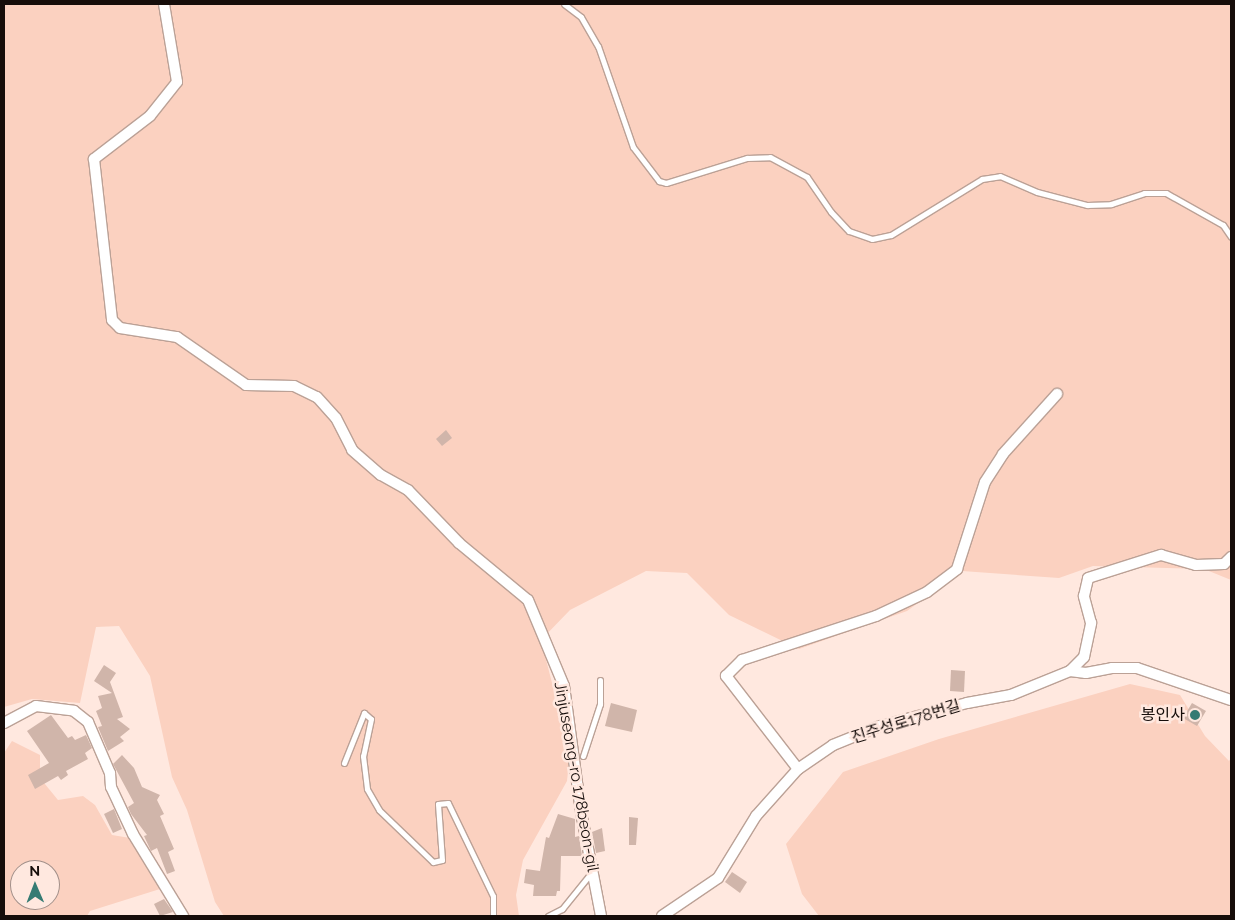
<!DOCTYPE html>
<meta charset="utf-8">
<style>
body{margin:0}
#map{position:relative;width:1235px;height:920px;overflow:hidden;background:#ffe8df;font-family:Raleway,"Noto Sans KR",sans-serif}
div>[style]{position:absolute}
.green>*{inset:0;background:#fbd1c0}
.building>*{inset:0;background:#d0b5aa}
.roads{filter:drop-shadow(1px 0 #bba196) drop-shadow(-1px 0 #bba196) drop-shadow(0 1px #bba196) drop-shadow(0 -1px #bba196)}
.lane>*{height:5px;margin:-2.5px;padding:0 2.5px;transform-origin:2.5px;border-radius:2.5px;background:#fff}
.street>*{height:10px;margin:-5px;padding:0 5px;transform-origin:5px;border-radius:5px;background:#fff}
.dots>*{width:14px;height:14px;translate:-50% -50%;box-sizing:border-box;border:2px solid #ffe8df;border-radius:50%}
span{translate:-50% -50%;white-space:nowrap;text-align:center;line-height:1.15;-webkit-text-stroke:5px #ffe8df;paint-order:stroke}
.poi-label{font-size:16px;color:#160d0a}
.right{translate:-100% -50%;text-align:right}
.street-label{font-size:16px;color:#160d0a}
.frame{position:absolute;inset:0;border:5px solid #160d0a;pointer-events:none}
.north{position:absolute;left:10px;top:860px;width:50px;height:50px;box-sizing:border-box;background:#ffe8df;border:1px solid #a2908a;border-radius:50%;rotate:359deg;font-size:14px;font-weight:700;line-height:20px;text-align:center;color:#160d0a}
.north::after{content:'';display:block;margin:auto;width:18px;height:22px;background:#357b73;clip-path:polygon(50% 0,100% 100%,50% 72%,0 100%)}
</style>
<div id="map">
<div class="green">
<i style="clip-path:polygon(4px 4px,1231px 4px,1231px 580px,1204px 569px,1093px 566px,1059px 578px,962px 571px,907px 611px,799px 649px,729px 615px,687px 573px,646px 571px,570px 610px,541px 640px,570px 753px,567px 781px,523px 860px,516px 895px,519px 916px,224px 916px,215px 902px,187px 810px,172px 777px,150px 676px,119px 626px,96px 627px,80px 703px,32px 699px,4px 707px)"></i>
<i style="clip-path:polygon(1130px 684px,1180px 695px,1205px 736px,1229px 761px,1231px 758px,1231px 916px,819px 916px,802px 894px,786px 844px,843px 772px,939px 739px)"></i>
<i style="clip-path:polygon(evenodd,12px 741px,40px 755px,40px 778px,58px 800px,83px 796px,95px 805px,112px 835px,130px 838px,160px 889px,90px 911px,87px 916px,4px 916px,4px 753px,12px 741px,20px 870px,50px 870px,50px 900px,20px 900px,20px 870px)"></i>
</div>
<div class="building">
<i style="clip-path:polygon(446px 430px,452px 438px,442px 446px,436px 439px)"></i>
<i style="clip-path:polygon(104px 665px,116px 673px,110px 682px,123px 717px,117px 719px,130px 729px,120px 737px,124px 741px,108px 751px,98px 727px,102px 726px,96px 711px,102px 708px,98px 696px,112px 693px,94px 681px)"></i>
<i style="clip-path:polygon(951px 670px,965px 671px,964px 692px,950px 691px)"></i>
<i style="clip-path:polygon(611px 703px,637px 710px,632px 732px,605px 726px)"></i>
<i style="clip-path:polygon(1192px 703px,1206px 711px,1197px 726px,1183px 718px)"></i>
<i style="clip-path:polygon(51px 715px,68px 738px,72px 736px,75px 740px,86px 735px,92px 748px,85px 753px,88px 759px,66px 771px,68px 775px,61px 780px,58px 776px,35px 789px,28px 775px,49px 763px,27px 731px)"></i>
<i style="clip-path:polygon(122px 755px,134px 768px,142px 787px,160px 795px,157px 800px,164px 814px,160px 816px,174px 849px,168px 852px,175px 871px,167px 874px,157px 848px,151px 851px,144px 836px,147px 835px,131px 814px,128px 807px,134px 803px,113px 764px)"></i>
<i style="clip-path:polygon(114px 809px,122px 829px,113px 833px,104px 814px)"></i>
<i style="clip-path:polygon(558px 814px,575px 819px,575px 837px,579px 836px,582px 856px,561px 856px,560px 891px,557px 891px,556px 896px,533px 896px,534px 885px,524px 883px,526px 869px,540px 871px,546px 837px,549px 838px)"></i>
<i style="clip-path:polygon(629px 817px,638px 818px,636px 845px,629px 845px)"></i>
<i style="clip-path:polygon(602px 828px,605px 851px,596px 853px,592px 832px)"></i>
<i style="clip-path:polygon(732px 872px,747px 882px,740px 893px,725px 882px)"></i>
<i style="clip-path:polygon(164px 899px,173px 912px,160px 916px,154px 904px)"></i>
</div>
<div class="roads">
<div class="lane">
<i style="left:564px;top:4px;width:21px;rotate:37deg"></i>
<i style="left:581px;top:17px;width:34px;rotate:60deg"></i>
<i style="left:598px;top:46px;width:107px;rotate:70.9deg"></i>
<i style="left:633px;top:147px;width:43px;rotate:52.6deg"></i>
<i style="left:659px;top:181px;width:7px;rotate:16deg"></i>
<i style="left:666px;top:183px;width:85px;rotate:-17.2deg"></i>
<i style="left:747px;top:158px;width:23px;rotate:-2deg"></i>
<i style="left:770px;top:157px;width:42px;rotate:28.4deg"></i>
<i style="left:807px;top:177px;width:42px;rotate:55.6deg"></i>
<i style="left:831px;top:212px;width:26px;rotate:47deg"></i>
<i style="left:849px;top:231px;width:24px;rotate:19deg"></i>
<i style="left:872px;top:239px;width:19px;rotate:-12deg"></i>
<i style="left:891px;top:235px;width:107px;rotate:-31.6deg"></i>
<i style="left:982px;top:179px;width:18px;rotate:-9deg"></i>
<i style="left:1000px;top:176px;width:40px;rotate:23.4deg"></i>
<i style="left:1037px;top:192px;width:52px;rotate:14.6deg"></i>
<i style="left:1087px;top:205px;width:24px;rotate:-2deg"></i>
<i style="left:1111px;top:204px;width:35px;rotate:-18deg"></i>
<i style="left:1144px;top:193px;width:22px"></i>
<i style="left:1166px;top:193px;width:65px;rotate:29.3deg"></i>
<i style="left:1223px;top:225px;width:14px;rotate:56deg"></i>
<i style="left:583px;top:756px;width:55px;rotate:-71.9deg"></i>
<i style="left:600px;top:704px;width:24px;rotate:-90deg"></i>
<i style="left:344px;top:763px;width:54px;rotate:-68.2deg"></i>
<i style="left:364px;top:713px;width:9px;rotate:41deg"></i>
<i style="left:371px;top:719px;width:38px;rotate:102deg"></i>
<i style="left:363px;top:756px;width:33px;rotate:83deg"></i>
<i style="left:367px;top:789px;width:24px;rotate:60deg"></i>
<i style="left:379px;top:810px;width:75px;rotate:43.9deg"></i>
<i style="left:433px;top:862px;width:9px;rotate:-13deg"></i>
<i style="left:442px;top:860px;width:56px;rotate:-94.1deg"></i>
<i style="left:438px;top:804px;width:10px;rotate:-6deg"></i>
<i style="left:448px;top:803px;width:103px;rotate:64.2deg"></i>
<i style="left:493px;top:896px;width:20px;rotate:90deg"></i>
<i style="left:548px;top:916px;width:16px;rotate:-27deg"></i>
<i style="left:562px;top:909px;width:46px;rotate:-51.1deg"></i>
</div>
<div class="street">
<i style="left:164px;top:4px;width:79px;rotate:80.5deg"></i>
<i style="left:177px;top:82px;width:43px;rotate:128.5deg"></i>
<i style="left:150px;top:116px;width:71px;rotate:142.5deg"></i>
<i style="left:94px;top:159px;width:162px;rotate:83.6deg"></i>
<i style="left:112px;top:320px;width:11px;rotate:45deg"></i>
<i style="left:120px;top:328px;width:58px;rotate:9deg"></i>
<i style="left:177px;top:337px;width:84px;rotate:34.8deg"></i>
<i style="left:246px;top:385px;width:48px;rotate:1.2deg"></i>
<i style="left:294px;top:386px;width:25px;rotate:26deg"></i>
<i style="left:317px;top:397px;width:28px;rotate:48deg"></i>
<i style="left:336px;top:418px;width:36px;rotate:63deg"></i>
<i style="left:352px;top:450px;width:38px;rotate:41deg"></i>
<i style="left:381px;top:475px;width:31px;rotate:29deg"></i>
<i style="left:408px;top:490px;width:74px;rotate:46.1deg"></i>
<i style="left:459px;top:543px;width:89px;rotate:39.6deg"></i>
<i style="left:528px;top:600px;width:93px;rotate:67.3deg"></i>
<i style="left:564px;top:686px;width:127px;rotate:82.3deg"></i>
<i style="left:581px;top:812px;width:106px;rotate:79.1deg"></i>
<i style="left:1070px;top:671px;width:16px;rotate:7deg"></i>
<i style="left:1086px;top:673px;width:26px;rotate:-11deg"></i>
<i style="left:1112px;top:668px;width:25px"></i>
<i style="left:1137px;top:668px;width:99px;rotate:18.8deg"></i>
<i style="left:4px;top:723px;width:36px;rotate:-28deg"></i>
<i style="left:36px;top:706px;width:38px;rotate:7deg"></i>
<i style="left:74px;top:711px;width:18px;rotate:38deg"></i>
<i style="left:88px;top:722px;width:56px;rotate:66.7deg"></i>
<i style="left:110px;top:773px;width:14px;rotate:86deg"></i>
<i style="left:111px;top:787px;width:52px;rotate:64.9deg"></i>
<i style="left:133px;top:834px;width:96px;rotate:58.6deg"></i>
<i style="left:798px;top:769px;width:118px;rotate:-127.7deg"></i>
<i style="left:726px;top:676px;width:23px;rotate:-45deg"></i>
<i style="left:742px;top:660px;width:141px;rotate:-18.2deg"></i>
<i style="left:876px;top:616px;width:56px;rotate:-25.2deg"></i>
<i style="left:927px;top:592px;width:38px;rotate:-37deg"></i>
<i style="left:957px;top:569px;width:91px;rotate:-72.2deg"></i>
<i style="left:985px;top:482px;width:33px;rotate:-57deg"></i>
<i style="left:1003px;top:454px;width:81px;rotate:-48deg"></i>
<i style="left:662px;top:916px;width:68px;rotate:-34.2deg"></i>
<i style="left:718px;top:878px;width:73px;rotate:-58.5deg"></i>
<i style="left:756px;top:816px;width:63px;rotate:-48.2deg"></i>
<i style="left:798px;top:769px;width:42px;rotate:-34.4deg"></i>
<i style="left:833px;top:745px;width:51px;rotate:-22deg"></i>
<i style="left:880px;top:726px;width:90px;rotate:-14.8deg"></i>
<i style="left:967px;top:703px;width:45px;rotate:-10.3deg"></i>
<i style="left:1011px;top:695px;width:64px;rotate:-22.1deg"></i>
<i style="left:1070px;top:671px;width:20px;rotate:-45deg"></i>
<i style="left:1084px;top:657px;width:35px;rotate:-78deg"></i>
<i style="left:1091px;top:623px;width:28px;rotate:-105deg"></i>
<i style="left:1084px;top:596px;width:18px;rotate:-77deg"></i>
<i style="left:1088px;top:578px;width:77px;rotate:-17.5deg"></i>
<i style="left:1161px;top:555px;width:36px;rotate:16deg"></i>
<i style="left:1196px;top:565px;width:28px;rotate:-2deg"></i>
<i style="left:1224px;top:564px;width:10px;rotate:-45deg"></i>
</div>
</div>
<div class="dots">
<i style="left:1195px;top:715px;background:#357b73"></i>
</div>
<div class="poi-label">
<span class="right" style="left:1185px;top:715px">봉인사</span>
</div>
<div class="street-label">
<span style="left:906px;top:722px;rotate:-17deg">진주성로178번길</span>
<span style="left:576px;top:777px;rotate:80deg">Jinjuseong-ro 178beon-gil</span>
</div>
<div class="frame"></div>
<div class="north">N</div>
</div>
